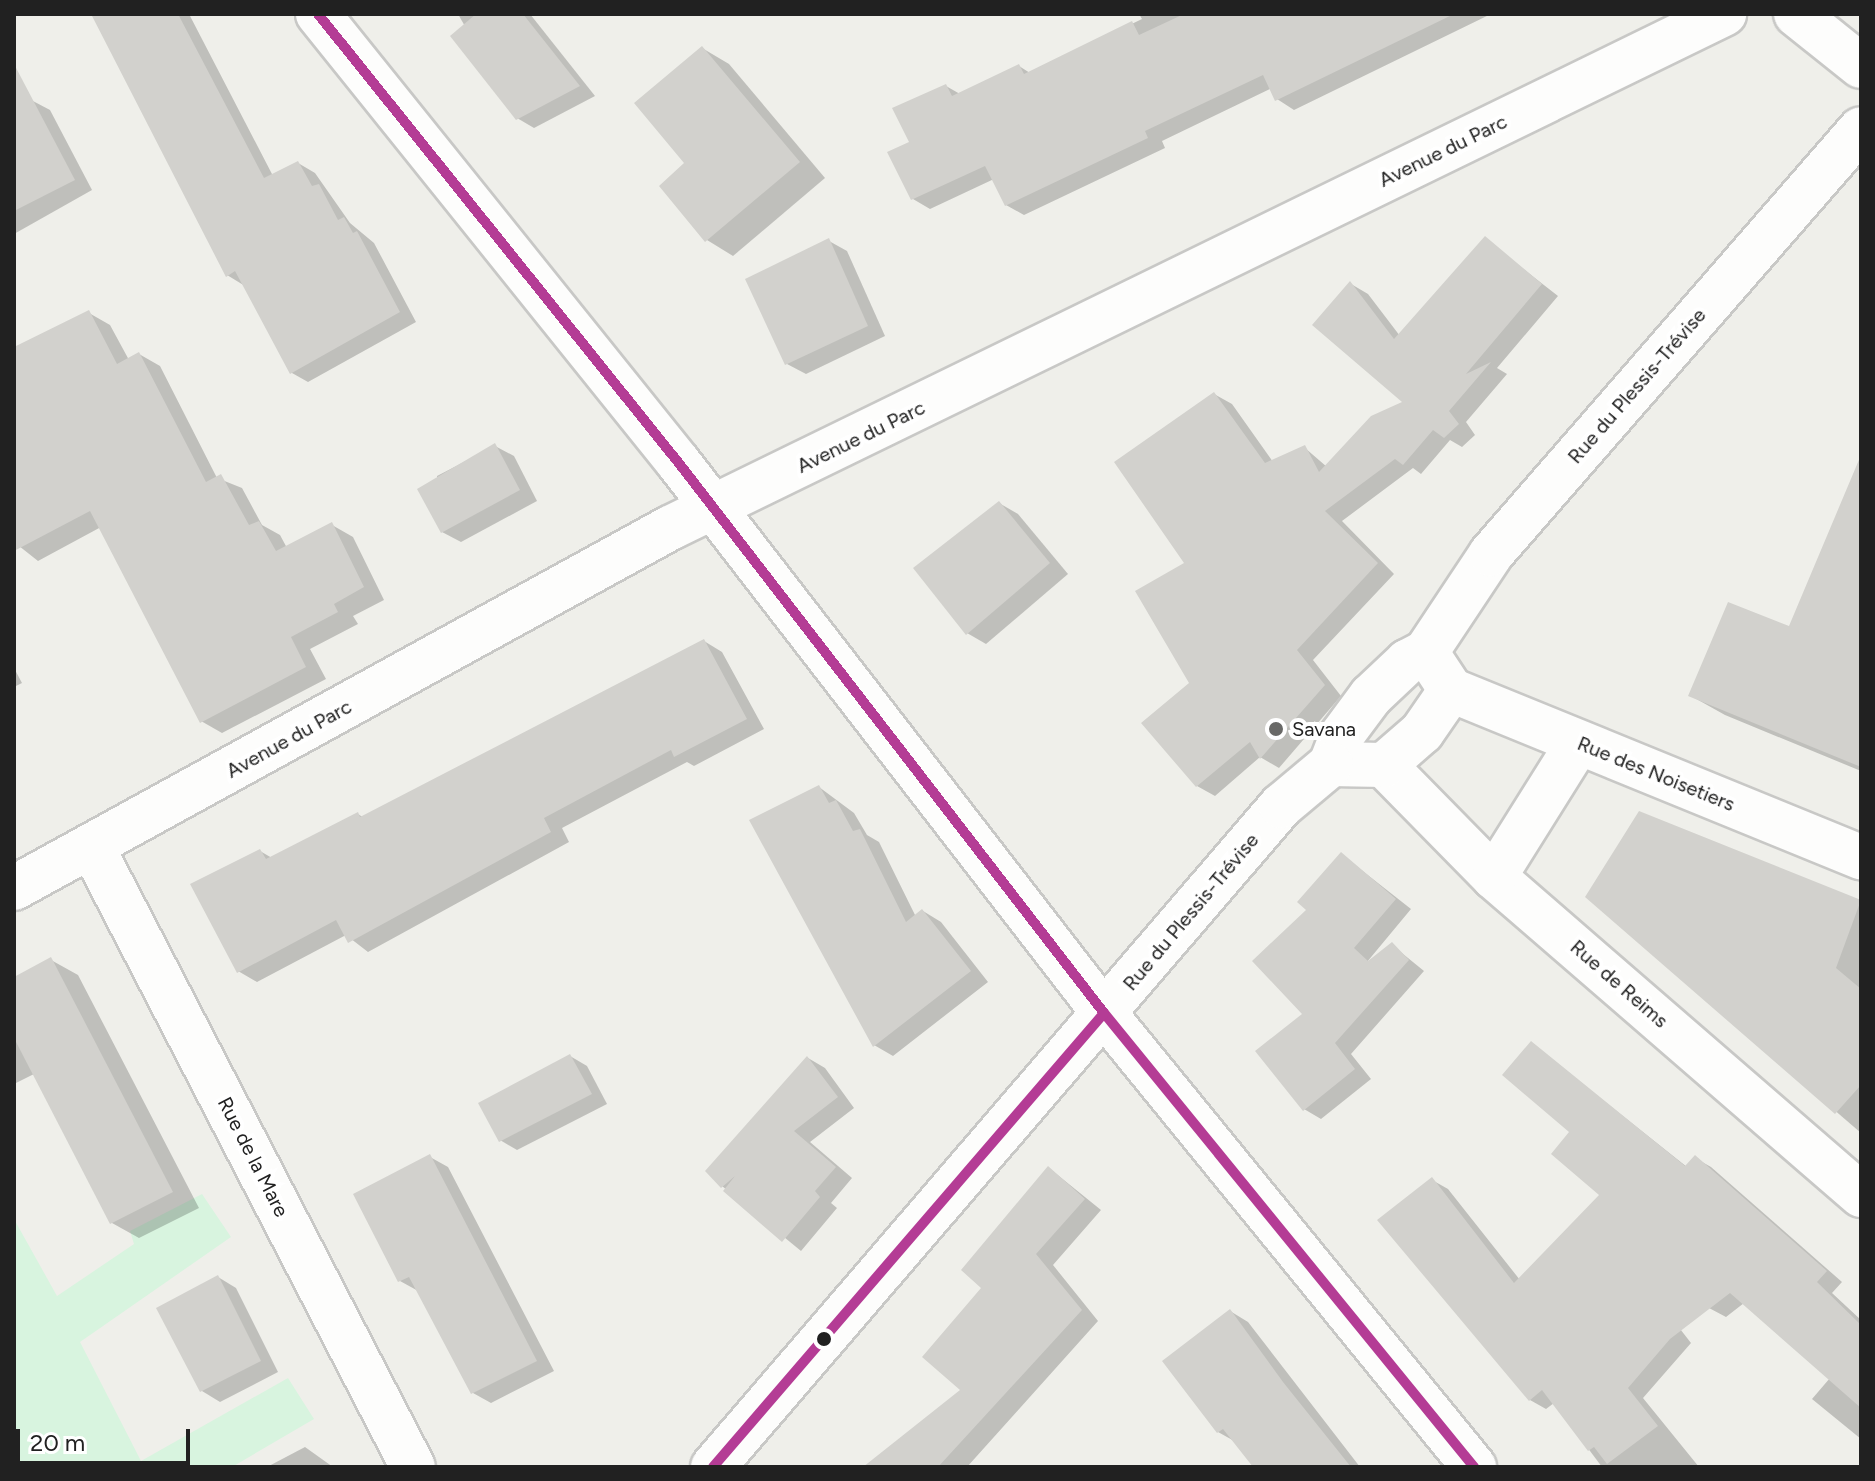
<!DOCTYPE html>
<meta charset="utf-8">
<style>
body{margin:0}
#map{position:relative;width:1875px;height:1481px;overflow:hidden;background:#efefea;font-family:Figtree,sans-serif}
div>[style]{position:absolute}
.park>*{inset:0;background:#d8f4df}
.shadow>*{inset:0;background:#0003}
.building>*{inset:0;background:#d2d1cd}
.roads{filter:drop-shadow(2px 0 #c8c8c6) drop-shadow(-2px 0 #c8c8c6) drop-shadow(0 2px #c8c8c6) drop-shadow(0 -2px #c8c8c6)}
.minor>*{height:44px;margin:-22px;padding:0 22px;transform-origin:22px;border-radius:22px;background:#fdfdfc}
.tertiary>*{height:44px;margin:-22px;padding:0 22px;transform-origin:22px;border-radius:22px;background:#fdfdfc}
.bus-1>*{height:10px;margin:-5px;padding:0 5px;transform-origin:5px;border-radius:5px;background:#b43c95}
.dots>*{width:22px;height:22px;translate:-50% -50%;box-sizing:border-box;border:4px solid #fff;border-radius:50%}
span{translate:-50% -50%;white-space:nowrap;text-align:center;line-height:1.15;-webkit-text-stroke:8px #fff;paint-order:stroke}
.street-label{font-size:20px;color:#212121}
.poi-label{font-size:20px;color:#212121}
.left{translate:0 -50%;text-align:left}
.frame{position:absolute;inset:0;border:16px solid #212121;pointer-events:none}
.scale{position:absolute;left:16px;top:1429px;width:174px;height:36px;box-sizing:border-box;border:4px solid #212121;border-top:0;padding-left:10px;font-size:24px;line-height:28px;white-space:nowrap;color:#212121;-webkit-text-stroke:6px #fff;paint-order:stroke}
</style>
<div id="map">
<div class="park">
<i style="clip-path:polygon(202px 1194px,231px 1237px,80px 1342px,141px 1461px,288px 1378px,314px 1419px,232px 1467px,14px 1467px,14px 1219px,57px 1296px,134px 1244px,130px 1231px)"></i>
</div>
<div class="shadow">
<i style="clip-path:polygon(93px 14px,189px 14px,273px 176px,298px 163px,315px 173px,350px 223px,374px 243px,416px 322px,308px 382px,292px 373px,245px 286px,227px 275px)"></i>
<i style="clip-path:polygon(458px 14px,530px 14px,595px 96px,534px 128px,517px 118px)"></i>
<i style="clip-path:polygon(1139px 14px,1491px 14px,1294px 110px,1277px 99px,1272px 88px,1162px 141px,1165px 148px,1024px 215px,1006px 205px,994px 179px,930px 209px,913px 199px,912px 143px,946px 86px,960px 94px,1019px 66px,1030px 73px,1142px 19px)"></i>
<i style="clip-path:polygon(702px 48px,729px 64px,825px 178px,733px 256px,707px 240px,687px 164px)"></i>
<i style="clip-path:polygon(31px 100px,50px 110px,92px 190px,14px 234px,14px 108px)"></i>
<i style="clip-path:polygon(1485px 239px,1558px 296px,1497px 368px,1507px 374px,1466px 422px,1475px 435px,1462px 447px,1450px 440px,1421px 474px,1413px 468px,1342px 521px,1394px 574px,1313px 660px,1341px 696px,1279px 768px,1260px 757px,1215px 796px,1197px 786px,1187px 563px,1214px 394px,1232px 404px,1273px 462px,1305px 448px,1327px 467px,1405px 403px,1351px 284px,1368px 294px,1400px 336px)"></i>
<i style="clip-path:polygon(829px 241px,847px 251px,885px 336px,806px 374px,787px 364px)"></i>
<i style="clip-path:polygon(89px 313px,110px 325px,129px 360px,139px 354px,160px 366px,217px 478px,242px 488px,262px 525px,280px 535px,287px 548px,332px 525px,353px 537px,384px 600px,353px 616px,358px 624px,310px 649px,326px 679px,222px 733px,201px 721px,101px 527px,38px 561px,14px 542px,14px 349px)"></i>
<i style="clip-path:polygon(495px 446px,514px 456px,537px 501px,461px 542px,442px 532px,437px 476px)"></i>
<i style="clip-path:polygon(1861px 457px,1861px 771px,1725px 715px,1691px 696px,1790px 629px)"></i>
<i style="clip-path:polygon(999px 503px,1018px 514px,1068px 574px,986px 644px,967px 633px)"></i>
<i style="clip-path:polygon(704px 641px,722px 652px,764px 729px,694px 766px,687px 762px,562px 828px,569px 842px,368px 952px,346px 935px,257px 982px,238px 971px,260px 851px,272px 858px,358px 814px,364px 818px)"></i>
<i style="clip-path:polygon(14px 668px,22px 683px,14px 687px)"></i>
<i style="clip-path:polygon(819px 787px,854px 813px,867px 835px,879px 842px,916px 917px,923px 911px,941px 922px,988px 982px,893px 1056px,874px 1045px)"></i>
<i style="clip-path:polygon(1640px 814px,1861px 903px,1861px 1133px,1587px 897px)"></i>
<i style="clip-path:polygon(1341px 854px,1411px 909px,1367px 962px,1392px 945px,1424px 971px,1351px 1054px,1371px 1079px,1321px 1119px,1304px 1109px,1309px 910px)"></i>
<i style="clip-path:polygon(51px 960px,78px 975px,199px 1208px,139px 1238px,112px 1223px,34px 1074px,14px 1084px,14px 979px)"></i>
<i style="clip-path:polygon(1531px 1043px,1687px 1167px,1695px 1158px,1711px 1167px,1842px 1282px,1832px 1293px,1861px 1320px,1861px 1439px,1812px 1399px,1830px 1378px,1744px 1303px,1726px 1317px,1709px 1308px,1663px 1307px,1691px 1343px,1643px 1398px,1699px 1467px,1602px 1467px,1554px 1403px,1546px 1409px,1530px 1400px,1432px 1180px,1448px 1189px,1520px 1280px,1602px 1195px)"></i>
<i style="clip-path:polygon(570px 1056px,587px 1066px,607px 1104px,517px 1150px,500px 1140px)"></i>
<i style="clip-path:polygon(808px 1058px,825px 1068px,854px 1108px,810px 1142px,852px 1178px,831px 1203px,837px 1208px,801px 1251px,722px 1186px)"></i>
<i style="clip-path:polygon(430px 1157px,448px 1167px,554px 1371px,491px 1403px,473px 1393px,420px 1292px,400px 1281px)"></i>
<i style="clip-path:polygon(1049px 1168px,1101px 1210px,1053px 1265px,1098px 1321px,967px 1467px,867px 1467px,963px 1390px,984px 1288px)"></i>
<i style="clip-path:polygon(218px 1277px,236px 1288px,278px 1372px,220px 1402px,202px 1391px)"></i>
<i style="clip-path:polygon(1230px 1311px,1248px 1322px,1360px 1467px,1256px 1467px,1236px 1442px,1218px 1432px)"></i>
<i style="clip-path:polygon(305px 1447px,333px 1467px,267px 1467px)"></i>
</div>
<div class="building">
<i style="clip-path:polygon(91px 14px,178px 14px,264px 178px,298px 161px,312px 186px,319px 184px,338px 220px,344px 217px,353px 233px,357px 231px,400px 312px,290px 374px,235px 271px,226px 277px)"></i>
<i style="clip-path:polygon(476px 14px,523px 14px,580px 86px,516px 120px,450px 36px)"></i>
<i style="clip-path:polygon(1184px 14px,1454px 14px,1275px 101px,1263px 75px,1145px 131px,1148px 138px,1005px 206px,985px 166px,911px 200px,887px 152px,909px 142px,892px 108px,946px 84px,952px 96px,1019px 64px,1024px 74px,1132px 21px,1139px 35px)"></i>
<i style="clip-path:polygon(702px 46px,800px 162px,705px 242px,659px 186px,684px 163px,634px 103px)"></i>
<i style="clip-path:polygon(14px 64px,75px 180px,14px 211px)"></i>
<i style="clip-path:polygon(1485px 236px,1542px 284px,1466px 374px,1491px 362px,1449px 411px,1459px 424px,1444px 438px,1433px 430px,1403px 465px,1395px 459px,1325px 511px,1378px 563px,1297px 650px,1325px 685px,1260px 759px,1250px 742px,1196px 787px,1141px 723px,1189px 683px,1135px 591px,1184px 563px,1114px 462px,1214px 392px,1265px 463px,1305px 445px,1319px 472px,1371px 416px,1402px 402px,1312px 325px,1350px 281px,1394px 339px)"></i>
<i style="clip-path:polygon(829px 238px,868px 326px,785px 365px,745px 279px)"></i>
<i style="clip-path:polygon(89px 310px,117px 364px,139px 352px,206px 482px,221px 474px,249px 525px,259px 521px,276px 551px,332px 522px,364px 587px,334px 604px,338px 612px,291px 637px,306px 667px,200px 723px,90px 511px,14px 551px,14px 347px)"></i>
<i style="clip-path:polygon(495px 443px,520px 490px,441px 533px,417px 489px)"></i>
<i style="clip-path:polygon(1861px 455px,1861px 767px,1688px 696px,1728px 602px,1789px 626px)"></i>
<i style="clip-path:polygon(999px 501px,1050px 563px,966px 635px,913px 568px)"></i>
<i style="clip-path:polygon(704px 639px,747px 719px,674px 757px,671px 750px,544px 818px,551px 832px,348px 943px,336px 920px,237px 973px,190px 884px,260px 849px,266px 859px,358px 812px,360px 817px)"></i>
<i style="clip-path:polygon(819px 785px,829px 803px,836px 800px,853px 831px,860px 829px,906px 922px,922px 909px,971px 971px,873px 1047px,749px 820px)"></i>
<i style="clip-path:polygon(1639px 811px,1861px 900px,1836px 968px,1861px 989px,1861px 1085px,1835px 1114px,1585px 897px)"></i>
<i style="clip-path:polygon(1341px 852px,1396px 899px,1354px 948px,1368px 961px,1392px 942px,1409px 960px,1335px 1043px,1355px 1069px,1303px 1111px,1255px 1051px,1302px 1014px,1252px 961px,1306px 910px,1297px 902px)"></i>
<i style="clip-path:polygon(51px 957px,173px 1192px,110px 1224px,14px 1038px,14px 977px)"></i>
<i style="clip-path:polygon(1531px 1041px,1685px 1166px,1695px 1155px,1827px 1271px,1817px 1282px,1861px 1325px,1861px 1408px,1730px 1293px,1670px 1339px,1628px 1388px,1658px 1426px,1607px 1464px,1594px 1447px,1588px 1451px,1542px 1390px,1529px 1401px,1377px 1220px,1432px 1177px,1514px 1283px,1599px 1195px,1551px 1154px,1569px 1132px,1502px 1075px)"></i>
<i style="clip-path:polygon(570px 1054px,592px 1094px,499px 1142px,478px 1103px)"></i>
<i style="clip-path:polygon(807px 1056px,838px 1097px,794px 1131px,836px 1167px,815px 1191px,820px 1197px,782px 1242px,723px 1191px,735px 1176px,721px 1188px,705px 1171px)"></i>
<i style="clip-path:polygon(430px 1154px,537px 1361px,471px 1394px,409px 1277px,398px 1282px,353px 1194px)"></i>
<i style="clip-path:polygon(1048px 1166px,1085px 1199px,1036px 1254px,1082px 1310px,938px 1467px,863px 1467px,960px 1390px,922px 1357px,981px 1288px,961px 1270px)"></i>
<i style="clip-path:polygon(218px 1275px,261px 1361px,200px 1392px,156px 1308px)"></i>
<i style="clip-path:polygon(1230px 1309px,1283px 1382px,1351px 1467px,1253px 1467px,1223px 1429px,1217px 1433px,1162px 1361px)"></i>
</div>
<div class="roads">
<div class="minor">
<i style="left:1796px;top:14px;width:83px;rotate:38.7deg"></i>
<i style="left:1451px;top:690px;width:443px;rotate:22.2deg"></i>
<i style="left:1384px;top:765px;width:157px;rotate:45.5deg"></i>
<i style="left:1494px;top:877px;width:486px;rotate:40.9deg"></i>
<i style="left:92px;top:847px;width:698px;rotate:62.63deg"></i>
<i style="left:1494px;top:877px;width:158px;rotate:-57.9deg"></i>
<i style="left:14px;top:888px;width:748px;rotate:-28.76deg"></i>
<i style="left:670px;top:528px;width:1173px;rotate:-26deg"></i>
<i style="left:1104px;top:1013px;width:586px;rotate:50.82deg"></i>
</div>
<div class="tertiary">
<i style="left:318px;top:14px;width:575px;rotate:51.22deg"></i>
<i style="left:678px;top:462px;width:696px;rotate:52.29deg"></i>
<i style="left:1426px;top:652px;width:45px;rotate:56.7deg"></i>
<i style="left:1451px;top:690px;width:51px;rotate:124.6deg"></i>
<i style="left:1422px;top:732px;width:50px;rotate:139deg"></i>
<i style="left:1384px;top:765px;width:53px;rotate:-178.9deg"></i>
<i style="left:1331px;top:764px;width:31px;rotate:-69deg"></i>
<i style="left:1342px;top:735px;width:49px;rotate:-53.4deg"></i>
<i style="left:1371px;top:696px;width:50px;rotate:-43.4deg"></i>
<i style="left:1407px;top:662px;width:21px;rotate:-28deg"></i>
<i style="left:1426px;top:652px;width:118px;rotate:-56.4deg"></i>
<i style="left:1491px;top:554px;width:563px;rotate:-48.96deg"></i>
<i style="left:713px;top:1467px;width:872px;rotate:-49.33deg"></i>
<i style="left:1281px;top:806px;width:65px;rotate:-40deg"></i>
</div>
</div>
<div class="bus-1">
<i style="left:318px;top:14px;width:575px;rotate:51.22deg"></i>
<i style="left:678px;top:462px;width:696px;rotate:52.29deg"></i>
<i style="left:1104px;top:1013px;width:586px;rotate:50.82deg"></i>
<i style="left:713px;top:1467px;width:599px;rotate:-49.26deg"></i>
</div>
<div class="dots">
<i style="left:1276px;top:729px;background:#696967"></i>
<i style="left:824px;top:1339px;background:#212121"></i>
</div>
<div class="street-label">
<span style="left:1443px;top:151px;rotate:-26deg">Avenue du Parc</span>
<span style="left:1637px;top:386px;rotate:-49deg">Rue du Plessis-Trévise</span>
<span style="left:861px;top:437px;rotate:-26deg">Avenue du Parc</span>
<span style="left:289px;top:739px;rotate:-29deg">Avenue du Parc</span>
<span style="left:1656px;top:774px;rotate:22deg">Rue des Noisetiers</span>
<span style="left:1191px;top:912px;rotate:-50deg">Rue du Plessis-Trévise</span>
<span style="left:1619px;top:984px;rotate:41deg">Rue de Reims</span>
<span style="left:253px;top:1157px;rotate:63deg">Rue de la Mare</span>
</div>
<div class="poi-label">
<span class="left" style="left:1292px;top:729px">Savana</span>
</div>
<div class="frame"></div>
<div class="scale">20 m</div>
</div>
